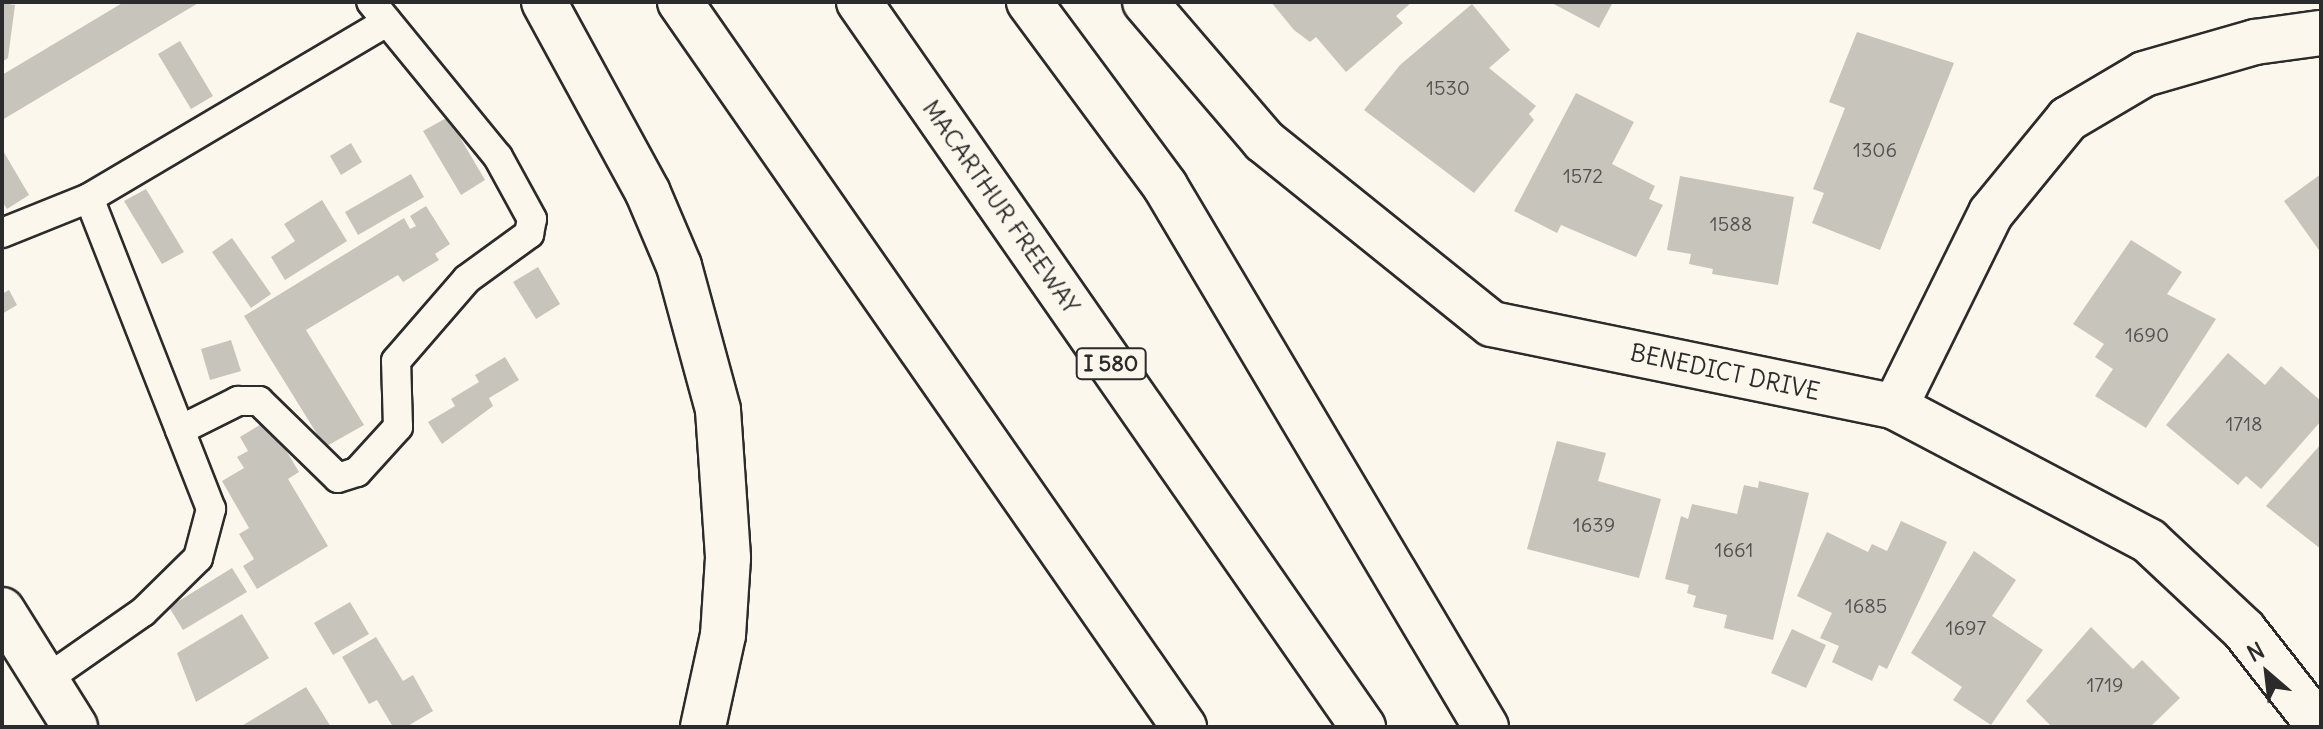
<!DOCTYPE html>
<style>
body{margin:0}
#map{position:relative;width:2323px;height:729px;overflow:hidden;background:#fbf7ec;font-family:Delius,sans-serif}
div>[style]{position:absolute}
.building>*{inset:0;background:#c7c4bc}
.roads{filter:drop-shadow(2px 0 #2b2b2b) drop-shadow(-2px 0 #2b2b2b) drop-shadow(0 2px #2b2b2b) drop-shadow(0 -2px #2b2b2b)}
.service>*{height:28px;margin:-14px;padding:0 14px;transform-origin:14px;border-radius:14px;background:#fbf7ec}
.minor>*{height:44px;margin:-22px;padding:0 22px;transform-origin:22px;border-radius:22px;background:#fbf7ec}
.tertiary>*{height:44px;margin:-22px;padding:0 22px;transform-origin:22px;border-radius:22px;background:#fbf7ec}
.secondary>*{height:44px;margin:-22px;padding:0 22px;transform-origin:22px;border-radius:22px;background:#fbf7ec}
.motorway>*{height:44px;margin:-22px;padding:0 22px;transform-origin:22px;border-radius:22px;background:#fbf7ec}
span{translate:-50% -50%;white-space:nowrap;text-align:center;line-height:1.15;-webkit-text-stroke:6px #fbf7ec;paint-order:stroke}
.number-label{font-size:20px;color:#52514f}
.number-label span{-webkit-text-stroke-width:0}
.shield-label span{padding:2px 6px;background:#fbf7ec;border:2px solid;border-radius:6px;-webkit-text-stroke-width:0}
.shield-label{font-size:22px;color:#2b2b2b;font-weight:700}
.street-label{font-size:24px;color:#2b2b2b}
.frame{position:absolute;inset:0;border:4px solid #2b2b2b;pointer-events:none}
.north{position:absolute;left:2227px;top:633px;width:80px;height:80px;-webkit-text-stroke:6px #fbf7ec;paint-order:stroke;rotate:332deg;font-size:22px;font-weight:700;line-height:32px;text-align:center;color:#2b2b2b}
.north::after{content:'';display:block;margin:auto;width:28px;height:36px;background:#2b2b2b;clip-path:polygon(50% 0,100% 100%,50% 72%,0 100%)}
</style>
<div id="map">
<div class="building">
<i style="clip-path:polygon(124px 2px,200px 2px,2px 120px,2px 75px)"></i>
<i style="clip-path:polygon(1271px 2px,1412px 2px,1396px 16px,1403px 23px,1346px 72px,1316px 37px,1310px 42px,1294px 30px)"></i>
<i style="clip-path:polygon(1550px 2px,1613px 2px,1599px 28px)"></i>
<i style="clip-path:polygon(2px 3px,15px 5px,8px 58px,2px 62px)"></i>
<i style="clip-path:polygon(1472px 4px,1510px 50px,1489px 68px,1536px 106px,1529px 114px,1534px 120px,1474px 193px,1364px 110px,1400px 65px)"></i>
<i style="clip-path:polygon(1857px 32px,1954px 63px,1880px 250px,1812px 223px,1824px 193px,1813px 189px,1845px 108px,1829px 102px)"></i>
<i style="clip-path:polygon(180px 41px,213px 96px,191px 109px,158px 54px)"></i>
<i style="clip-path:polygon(1576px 93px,1634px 122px,1612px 164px,1655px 186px,1649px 199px,1663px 205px,1636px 257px,1561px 225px,1557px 233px,1514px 211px)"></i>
<i style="clip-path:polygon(448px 117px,485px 180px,461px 195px,423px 131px)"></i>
<i style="clip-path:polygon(351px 143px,362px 162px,341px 175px,330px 156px)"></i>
<i style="clip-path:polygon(2px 149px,29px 195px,7px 209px,2px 201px)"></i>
<i style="clip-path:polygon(411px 174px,424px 197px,358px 235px,345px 212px)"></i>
<i style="clip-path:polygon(2321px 174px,2321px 253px,2284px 201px)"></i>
<i style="clip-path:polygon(1680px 176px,1794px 197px,1778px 285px,1712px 274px,1713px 269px,1689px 264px,1691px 254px,1667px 250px)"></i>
<i style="clip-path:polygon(146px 189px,184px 252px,162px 264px,124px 201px)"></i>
<i style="clip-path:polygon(322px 200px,347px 241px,285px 280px,271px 257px,295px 241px,284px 224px)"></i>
<i style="clip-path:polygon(426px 206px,450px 244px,435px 254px,439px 260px,403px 282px,398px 275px,306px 330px,364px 425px,325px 447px,244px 316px,404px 218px,410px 229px,416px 226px,410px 216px)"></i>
<i style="clip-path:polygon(232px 238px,271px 294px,251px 308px,212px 252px)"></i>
<i style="clip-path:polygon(2131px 240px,2182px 272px,2167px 294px,2216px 319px,2146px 428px,2095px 396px,2113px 369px,2095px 357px,2104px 344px,2073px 324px)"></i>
<i style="clip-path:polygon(538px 267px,560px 304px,536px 319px,513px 282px)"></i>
<i style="clip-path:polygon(9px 290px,17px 305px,2px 314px,2px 294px)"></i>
<i style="clip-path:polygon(231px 340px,241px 371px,210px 380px,201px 349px)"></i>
<i style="clip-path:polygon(2228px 353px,2265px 385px,2281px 366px,2321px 401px,2321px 421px,2261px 489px,2246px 476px,2238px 485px,2166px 425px)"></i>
<i style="clip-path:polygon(505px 357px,519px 380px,489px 398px,493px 406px,442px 444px,428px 422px,455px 406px,451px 399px,479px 382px,475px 375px)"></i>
<i style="clip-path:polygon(268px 420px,299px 472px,288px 479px,328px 546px,257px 589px,243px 566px,254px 559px,239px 534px,249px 528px,222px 481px,244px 468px,237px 457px,248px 451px,240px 437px)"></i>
<i style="clip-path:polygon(1557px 441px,1606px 453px,1598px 481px,1661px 499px,1639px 578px,1527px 549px)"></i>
<i style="clip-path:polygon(2321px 444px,2321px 549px,2266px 506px)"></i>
<i style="clip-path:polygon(1759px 481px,1809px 493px,1773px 640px,1724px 628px,1727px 615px,1693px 607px,1696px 596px,1687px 593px,1689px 585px,1665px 579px,1681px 516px,1688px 519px,1692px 504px,1737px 514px,1744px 485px,1758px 488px)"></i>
<i style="clip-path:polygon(1901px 521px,1947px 542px,1887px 669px,1879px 665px,1872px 681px,1832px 662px,1839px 646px,1820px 638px,1832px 613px,1797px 596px,1827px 532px,1868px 552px,1872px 544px,1887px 551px)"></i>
<i style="clip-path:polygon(1974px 551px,2016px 580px,1992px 616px,2043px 650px,1991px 725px,1953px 700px,1962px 687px,1911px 653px)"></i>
<i style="clip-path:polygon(232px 568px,247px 592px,183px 630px,169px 607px)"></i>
<i style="clip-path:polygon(350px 602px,369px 634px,333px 655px,314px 623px)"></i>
<i style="clip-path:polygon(242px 614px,269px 658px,196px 702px,177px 653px)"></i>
<i style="clip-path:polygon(2091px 627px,2133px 669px,2142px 660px,2180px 698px,2150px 727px,2052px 727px,2026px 701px)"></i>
<i style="clip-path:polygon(1792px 629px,1826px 645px,1806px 688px,1771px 673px)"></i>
<i style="clip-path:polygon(376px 637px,403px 681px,413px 675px,433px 711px,406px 727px,393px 727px,377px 700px,369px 704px,342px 657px)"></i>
<i style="clip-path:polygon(306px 687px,331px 727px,240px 727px)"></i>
</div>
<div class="roads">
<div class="service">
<i style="left:2px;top:233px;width:94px;rotate:-21.9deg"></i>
<i style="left:89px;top:198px;width:346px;rotate:-30.6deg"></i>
<i style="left:180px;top:430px;width:65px;rotate:-26.6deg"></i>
<i style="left:238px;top:401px;width:21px"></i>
<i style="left:259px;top:401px;width:110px;rotate:44.3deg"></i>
<i style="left:338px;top:478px;width:20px;rotate:-18deg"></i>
<i style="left:357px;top:472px;width:61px;rotate:-47.7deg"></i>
<i style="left:398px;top:427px;width:66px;rotate:-91.7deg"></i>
<i style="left:396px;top:361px;width:108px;rotate:-49.1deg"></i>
<i style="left:467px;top:279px;width:77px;rotate:-36deg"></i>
<i style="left:529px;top:234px;width:15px;rotate:-79deg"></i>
<i style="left:532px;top:219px;width:71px;rotate:-118.7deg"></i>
<i style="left:498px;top:157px;width:200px;rotate:-129.3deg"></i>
<i style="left:44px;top:681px;width:121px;rotate:-34.9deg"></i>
<i style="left:143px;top:612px;width:77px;rotate:-44.5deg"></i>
<i style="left:198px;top:558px;width:51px;rotate:-75.1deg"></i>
<i style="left:211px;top:509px;width:334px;rotate:-111.4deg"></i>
</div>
<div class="minor">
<i style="left:1895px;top:407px;width:216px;rotate:-63.7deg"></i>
<i style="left:1991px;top:213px;width:122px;rotate:-50.7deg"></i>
<i style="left:2068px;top:119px;width:88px;rotate:-30.6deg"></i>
<i style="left:2144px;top:74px;width:116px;rotate:-16.1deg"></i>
<i style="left:2255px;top:42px;width:67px;rotate:-7.8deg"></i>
</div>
<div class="tertiary">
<i style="left:1145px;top:2px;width:183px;rotate:49.4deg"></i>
<i style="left:1264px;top:141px;width:292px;rotate:38.8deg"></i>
<i style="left:1492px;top:324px;width:411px;rotate:11.6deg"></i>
<i style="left:1895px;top:407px;width:287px;rotate:27.8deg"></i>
<i style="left:2149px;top:541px;width:130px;rotate:43.1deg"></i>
<i style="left:2244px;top:630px;width:123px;rotate:51.9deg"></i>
</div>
<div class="secondary">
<i style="left:2px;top:610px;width:138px;rotate:58deg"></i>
</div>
<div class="motorway">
<i style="left:544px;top:2px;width:217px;rotate:61.4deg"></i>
<i style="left:648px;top:193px;width:79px;rotate:67deg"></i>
<i style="left:679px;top:266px;width:149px;rotate:74.8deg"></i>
<i style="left:718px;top:410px;width:148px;rotate:86.1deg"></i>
<i style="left:728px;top:558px;width:77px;rotate:93.7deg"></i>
<i style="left:723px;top:635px;width:94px;rotate:102.3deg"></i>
<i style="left:680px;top:2px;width:883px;rotate:55.19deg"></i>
<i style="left:859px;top:2px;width:883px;rotate:55.19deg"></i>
<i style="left:1029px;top:2px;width:229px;rotate:53.5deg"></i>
<i style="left:1165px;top:186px;width:629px;rotate:59.32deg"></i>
</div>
</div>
<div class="number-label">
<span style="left:1448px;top:87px">1530</span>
<span style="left:1875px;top:149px">1306</span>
<span style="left:1583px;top:175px">1572</span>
<span style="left:1731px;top:223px">1588</span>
<span style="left:2147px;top:334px">1690</span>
<span style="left:2244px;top:423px">1718</span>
<span style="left:1594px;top:524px">1639</span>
<span style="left:1734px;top:549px">1661</span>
<span style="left:1866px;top:605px">1685</span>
<span style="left:1966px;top:627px">1697</span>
<span style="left:2105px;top:684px">1719</span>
</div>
<div class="shield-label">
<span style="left:1111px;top:364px">I 580</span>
</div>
<div class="street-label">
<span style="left:1001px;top:207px;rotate:55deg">MACARTHUR FREEWAY</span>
<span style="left:1725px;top:372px;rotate:12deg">BENEDICT DRIVE</span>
</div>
<div class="frame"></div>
<div class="north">N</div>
</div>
